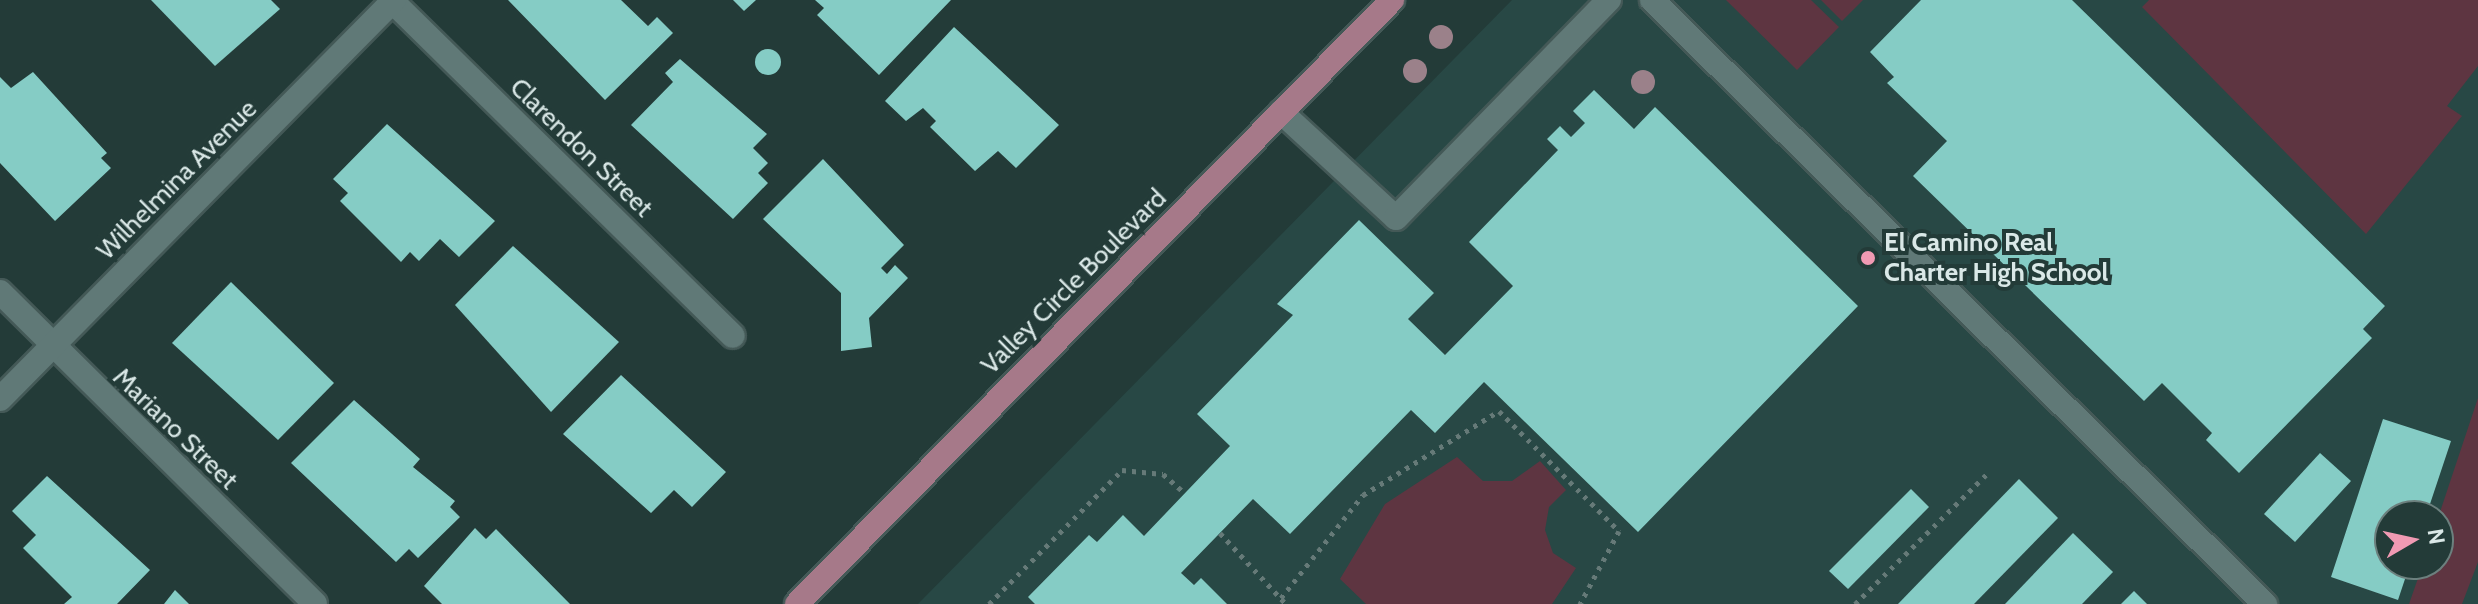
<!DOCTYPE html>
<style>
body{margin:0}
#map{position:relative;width:2478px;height:604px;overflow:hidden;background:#233b38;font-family:Cabin,sans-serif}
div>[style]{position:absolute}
.built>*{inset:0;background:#284845}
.green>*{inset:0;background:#5e3541}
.building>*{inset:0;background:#85ccc5}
.round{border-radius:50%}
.path>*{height:5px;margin-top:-2.5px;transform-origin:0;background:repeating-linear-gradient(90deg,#667a78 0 4px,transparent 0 10px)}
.roads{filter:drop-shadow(2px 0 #445957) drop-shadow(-2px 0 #445957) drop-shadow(0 2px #445957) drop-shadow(0 -2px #445957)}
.minor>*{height:24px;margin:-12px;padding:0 12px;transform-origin:12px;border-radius:12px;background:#607977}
.major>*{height:24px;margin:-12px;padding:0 12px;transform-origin:12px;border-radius:12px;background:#a67989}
.trees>*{width:24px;height:24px;margin:-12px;border-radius:50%;background:#9b818a}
.dots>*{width:22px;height:22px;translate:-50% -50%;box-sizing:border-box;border:4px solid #233b38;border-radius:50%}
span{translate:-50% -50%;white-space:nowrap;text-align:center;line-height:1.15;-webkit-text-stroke:8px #233b38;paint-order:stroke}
.street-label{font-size:26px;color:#dae8e7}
.poi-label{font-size:26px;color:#dae8e7;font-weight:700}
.left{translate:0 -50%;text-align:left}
.north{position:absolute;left:2374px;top:500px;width:80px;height:80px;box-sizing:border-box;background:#233b38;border:2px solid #6c807e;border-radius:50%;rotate:81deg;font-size:22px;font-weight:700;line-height:32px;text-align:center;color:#dae8e7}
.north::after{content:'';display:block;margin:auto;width:28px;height:36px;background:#f19ab3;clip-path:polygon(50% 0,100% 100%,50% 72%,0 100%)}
</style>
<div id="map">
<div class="built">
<i style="clip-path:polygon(evenodd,1512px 0,2478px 0,2478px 604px,918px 604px,1512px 0,2390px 516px,2438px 516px,2438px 564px,2390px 564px,2390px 516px)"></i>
</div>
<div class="green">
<i style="clip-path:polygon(1726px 0,1811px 0,1839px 27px,1797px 70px)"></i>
<i style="clip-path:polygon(1821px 0,1863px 0,1842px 21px)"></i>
<i style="clip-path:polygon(2149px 0,2478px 0,2478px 66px,2447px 106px,2462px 116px,2366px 234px,2142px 7px)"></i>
<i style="clip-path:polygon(2478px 398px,2478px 562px,2462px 604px,2409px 604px,2423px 564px,2438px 564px,2438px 518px)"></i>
<i style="clip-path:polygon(1457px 457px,1483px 481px,1512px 481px,1540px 461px,1566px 490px,1549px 507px,1545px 530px,1553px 553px,1576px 568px,1552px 604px,1366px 604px,1340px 579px,1385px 504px)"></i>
</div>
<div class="building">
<i style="clip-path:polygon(151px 0,271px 0,280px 9px,215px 66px)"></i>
<i style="clip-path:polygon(508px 0,621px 0,648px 26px,657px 17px,673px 33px,605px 100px)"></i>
<i style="clip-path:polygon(733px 0,756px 0,744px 11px)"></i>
<i style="clip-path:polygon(815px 0,951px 0,879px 75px,817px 15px,824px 8px)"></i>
<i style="clip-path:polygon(1921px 0,2072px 0,2385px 306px,2363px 329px,2372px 338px,2239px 473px,2206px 440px,2212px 433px,2162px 383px,2144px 401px,1913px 176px,1947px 141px,1887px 83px,1894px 77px,1870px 52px)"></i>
<i style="clip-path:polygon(954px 27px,1059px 125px,1016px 168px,998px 151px,975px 171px,930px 127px,936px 121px,923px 108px,906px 121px,885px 101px)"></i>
<i class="round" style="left:755px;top:49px;width:26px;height:26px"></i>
<i style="clip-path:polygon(680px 59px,767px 134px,753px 148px,768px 163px,758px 173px,768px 183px,733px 219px,631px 125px,673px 82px,665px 73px)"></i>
<i style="clip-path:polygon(33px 72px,107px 153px,101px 158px,111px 168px,55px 221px,0 163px,0 77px,11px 88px)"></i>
<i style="clip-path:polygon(1594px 90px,1634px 129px,1655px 107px,1858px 306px,1638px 532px,1484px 382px,1435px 433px,1411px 410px,1290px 534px,1253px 499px,1181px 573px,1194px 585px,1201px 578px,1227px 604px,1035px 604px,1028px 597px,1089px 535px,1097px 542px,1123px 515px,1144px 536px,1230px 446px,1197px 414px,1293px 315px,1277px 304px,1359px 220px,1434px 293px,1408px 319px,1445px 355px,1513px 286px,1469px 242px,1558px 150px,1547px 139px,1560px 126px,1571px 137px,1585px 123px,1573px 111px)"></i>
<i style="clip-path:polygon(387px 124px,495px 221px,459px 257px,440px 239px,419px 261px,410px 252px,401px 262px,340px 201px,348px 193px,333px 179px)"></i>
<i style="clip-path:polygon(823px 159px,904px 245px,881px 268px,887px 274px,895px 265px,908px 278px,869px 318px,872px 347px,841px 351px,841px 293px,763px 219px)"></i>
<i style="clip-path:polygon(513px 246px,619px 342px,551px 412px,455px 305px)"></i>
<i style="clip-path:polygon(231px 282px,334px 383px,278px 440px,172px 343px)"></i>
<i style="clip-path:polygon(621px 375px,726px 472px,692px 507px,674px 490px,651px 513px,563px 434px)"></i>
<i style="clip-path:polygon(354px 400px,420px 459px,413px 467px,455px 501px,450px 507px,460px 517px,418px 558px,409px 549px,396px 562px,291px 463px)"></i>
<i style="clip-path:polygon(2383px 419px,2451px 441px,2426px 516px,2390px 516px,2390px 564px,2410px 564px,2398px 600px,2331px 577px)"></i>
<i style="clip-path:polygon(2320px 453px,2351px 481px,2295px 542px,2264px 514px)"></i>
<i style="clip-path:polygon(47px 476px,150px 570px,117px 604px,64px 604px,72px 597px,23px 548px,36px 535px,12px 511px)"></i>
<i style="clip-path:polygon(2019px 479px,2058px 518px,1974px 604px,1898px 604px)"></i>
<i style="clip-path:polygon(1911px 489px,1929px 507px,1848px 589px,1829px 571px)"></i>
<i style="clip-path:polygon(475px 528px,486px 539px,496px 529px,570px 604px,442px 604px,424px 586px)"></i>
<i style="clip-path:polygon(2073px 533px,2113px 572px,2082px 604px,2005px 604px)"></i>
<i style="clip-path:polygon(175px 590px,189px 604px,164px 604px)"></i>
<i style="clip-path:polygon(2134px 591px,2147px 604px,2121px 604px)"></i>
</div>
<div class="path">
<i style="left:1220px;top:533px;width:97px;rotate:47.1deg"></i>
<i style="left:1281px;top:598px;width:132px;rotate:-51.5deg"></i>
<i style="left:1363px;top:495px;width:160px;rotate:-31.7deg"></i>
<i style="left:1499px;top:411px;width:170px;rotate:45deg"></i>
<i style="left:1619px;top:531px;width:83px;rotate:118.1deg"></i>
<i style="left:989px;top:604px;width:189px;rotate:-45.2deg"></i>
<i style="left:1122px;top:470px;width:41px;rotate:5.6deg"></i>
<i style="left:1163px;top:474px;width:29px;rotate:41deg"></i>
<i style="left:1855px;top:604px;width:187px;rotate:-44.6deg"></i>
</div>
<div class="roads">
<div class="minor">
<i style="left:391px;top:0;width:479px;rotate:44.5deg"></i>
<i style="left:1652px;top:0;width:861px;rotate:44.58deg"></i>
<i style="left:1281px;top:112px;width:156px;rotate:42.7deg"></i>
<i style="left:1396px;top:218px;width:305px;rotate:-45.7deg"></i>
<i style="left:0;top:292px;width:443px;rotate:44.7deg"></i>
<i style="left:0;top:399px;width:561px;rotate:-45.36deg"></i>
</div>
<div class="major">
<i style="left:797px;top:604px;width:848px;rotate:-45.43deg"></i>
</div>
</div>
<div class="trees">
<i style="left:1441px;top:37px"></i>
<i style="left:1415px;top:71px"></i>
<i style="left:1643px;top:82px"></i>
</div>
<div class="dots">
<i style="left:1868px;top:258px;background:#f19ab3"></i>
</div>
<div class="street-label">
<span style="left:581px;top:148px;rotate:44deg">Clarendon Street</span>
<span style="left:177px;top:180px;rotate:-45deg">Wilhelmina Avenue</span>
<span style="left:1074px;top:282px;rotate:-45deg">Valley Circle Boulevard</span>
<span style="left:175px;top:429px;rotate:44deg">Mariano Street</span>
</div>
<div class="poi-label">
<span class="left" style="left:1884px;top:258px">El Camino Real<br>Charter High School</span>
</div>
<div class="north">N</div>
</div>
